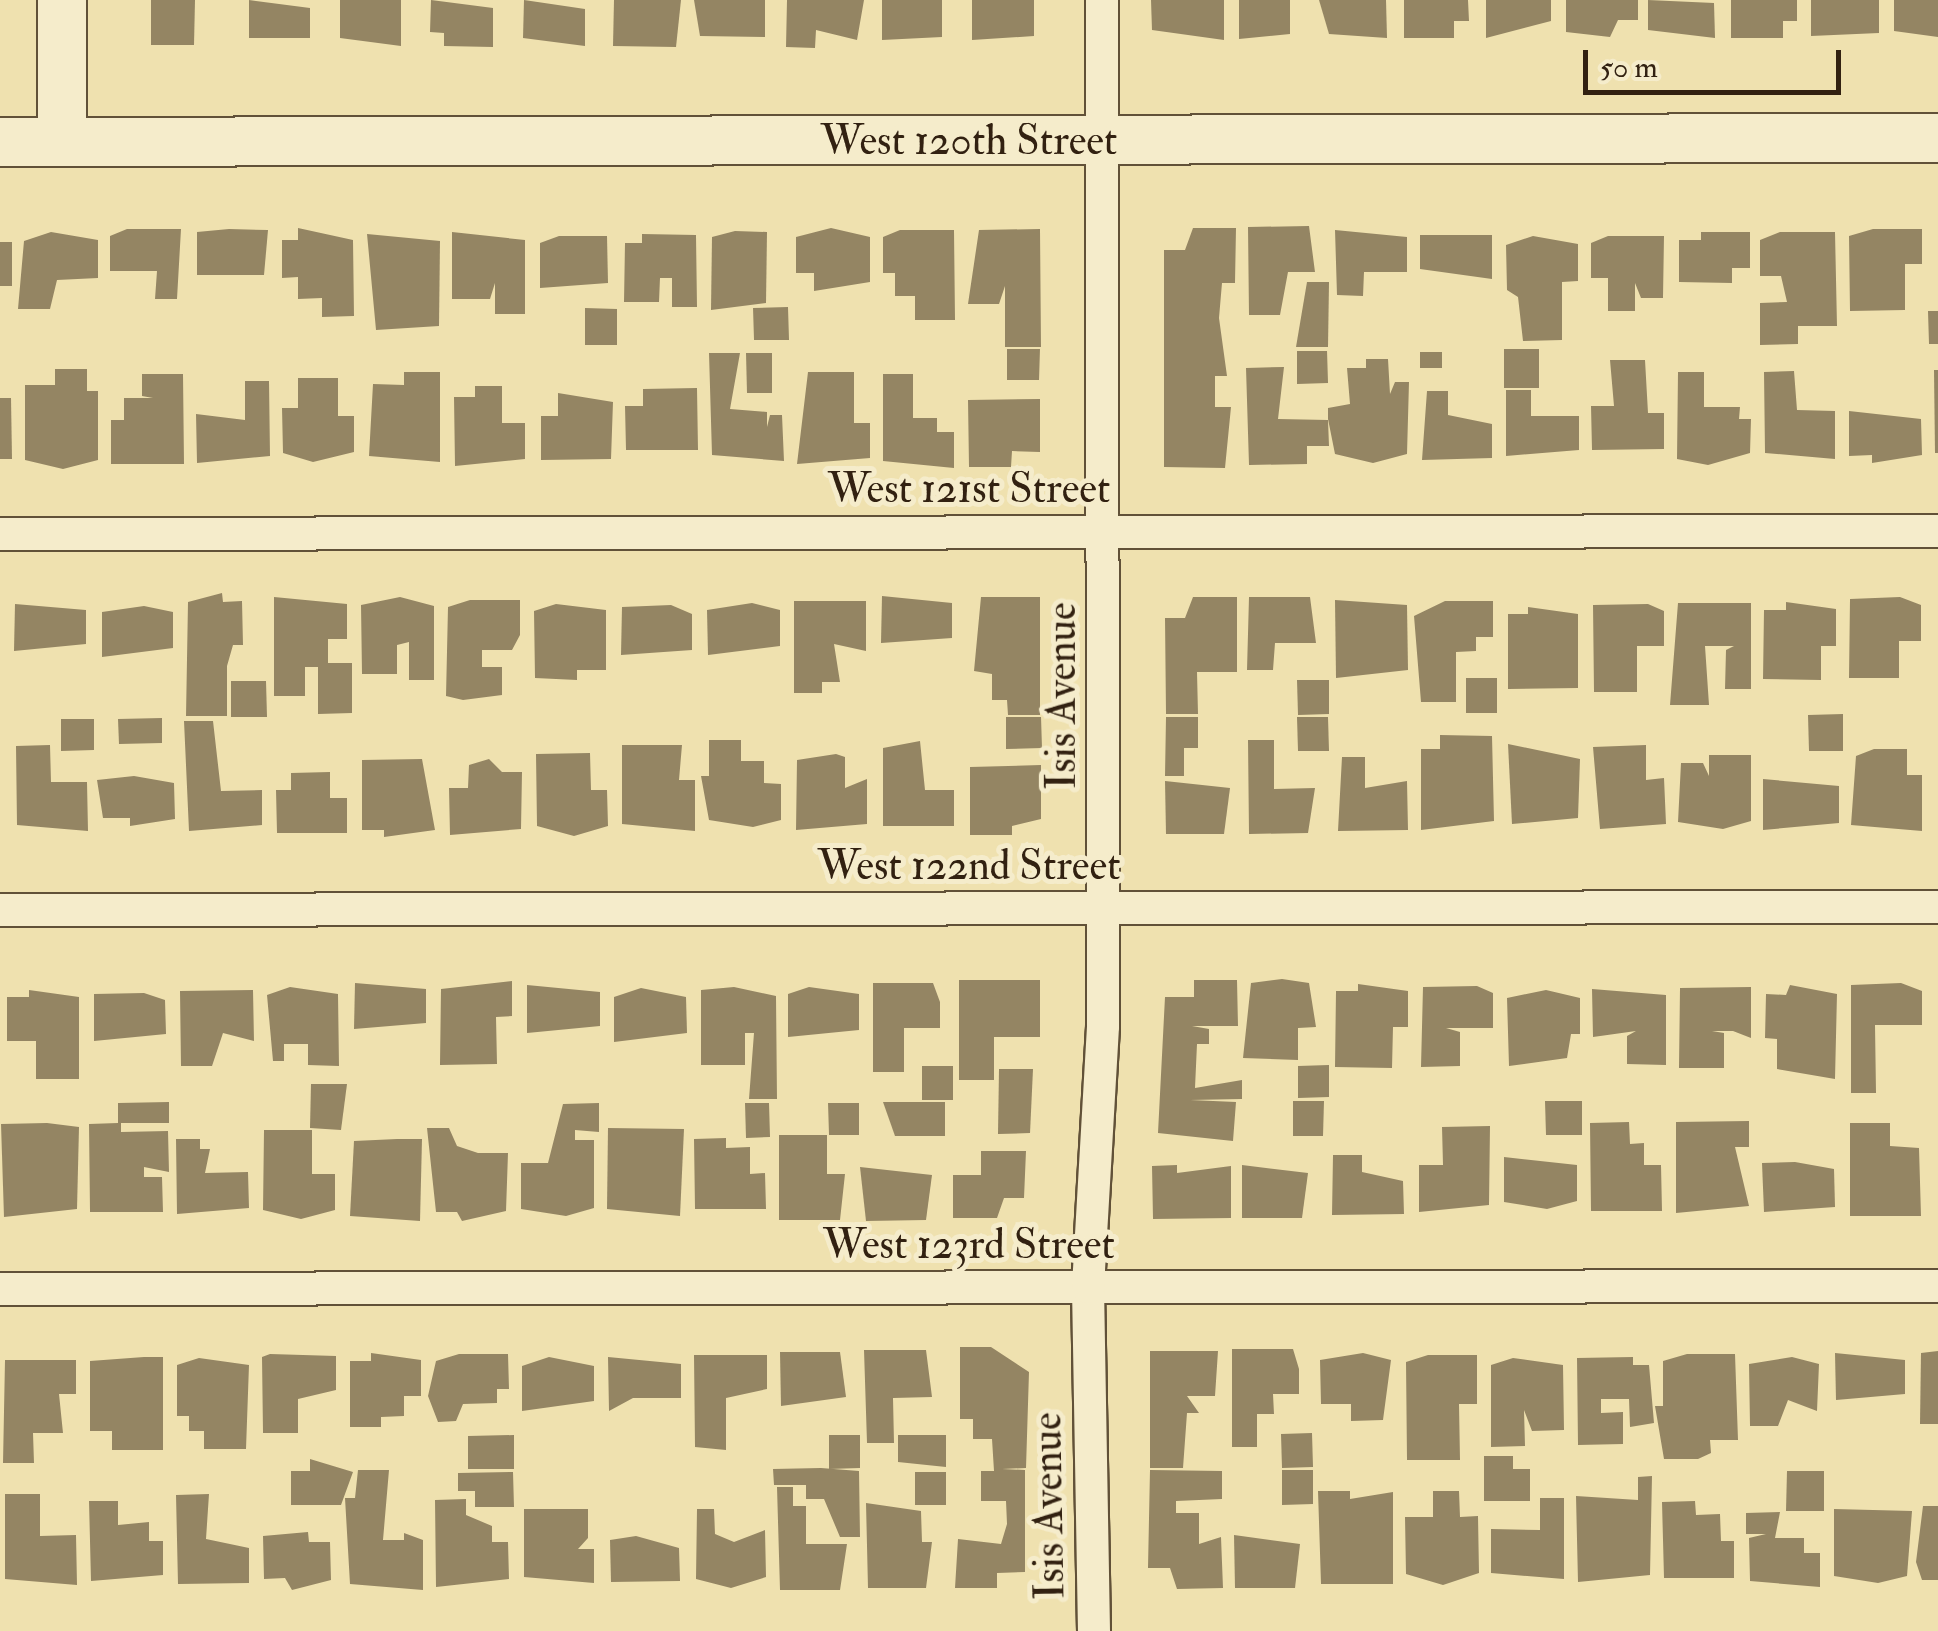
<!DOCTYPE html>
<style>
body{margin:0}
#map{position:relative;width:1938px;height:1631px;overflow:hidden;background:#efe1af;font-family:"IM FELL Double Pica",serif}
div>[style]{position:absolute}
.building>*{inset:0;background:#948563}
.roads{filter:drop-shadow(2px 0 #615138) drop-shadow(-2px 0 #615138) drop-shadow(0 2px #615138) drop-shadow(0 -2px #615138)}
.street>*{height:32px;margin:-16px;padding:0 16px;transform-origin:16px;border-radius:16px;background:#f5eccb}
.secondary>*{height:48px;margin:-24px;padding:0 24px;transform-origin:24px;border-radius:24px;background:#f5eccb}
span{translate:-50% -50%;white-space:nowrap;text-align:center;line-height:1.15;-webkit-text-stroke:10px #f5eccb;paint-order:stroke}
.street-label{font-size:42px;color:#322111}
.scale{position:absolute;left:1583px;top:50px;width:258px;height:45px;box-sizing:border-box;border:5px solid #322111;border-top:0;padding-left:12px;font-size:30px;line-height:35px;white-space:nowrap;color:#322111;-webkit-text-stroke:8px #f5eccb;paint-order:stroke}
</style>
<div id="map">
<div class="building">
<i style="clip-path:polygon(151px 0,195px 0,194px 45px,151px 45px)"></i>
<i style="clip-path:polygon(249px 0,310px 8px,310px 38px,249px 38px)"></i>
<i style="clip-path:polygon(340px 0,401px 0,401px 46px,340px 38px)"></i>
<i style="clip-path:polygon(431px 0,493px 8px,493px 47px,444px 46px,444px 33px,430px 32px)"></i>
<i style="clip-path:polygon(524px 0,585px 9px,585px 46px,523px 38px)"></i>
<i style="clip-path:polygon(614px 0,681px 0,676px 47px,613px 46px)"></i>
<i style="clip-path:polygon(694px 0,765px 0,765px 37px,700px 36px)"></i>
<i style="clip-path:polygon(787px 0,864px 0,857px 40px,816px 30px,815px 48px,786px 47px)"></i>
<i style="clip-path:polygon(882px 0,942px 0,942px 37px,882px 40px)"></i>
<i style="clip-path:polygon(972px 0,1034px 0,1034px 36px,972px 40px)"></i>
<i style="clip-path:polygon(1151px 0,1224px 0,1224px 40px,1152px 30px)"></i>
<i style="clip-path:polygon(1239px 0,1290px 0,1290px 34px,1239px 39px)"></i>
<i style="clip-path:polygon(1319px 0,1386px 0,1387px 38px,1329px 34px)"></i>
<i style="clip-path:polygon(1404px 0,1468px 0,1469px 21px,1454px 21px,1454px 38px,1404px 38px)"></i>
<i style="clip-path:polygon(1486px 0,1551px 0,1551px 21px,1486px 38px)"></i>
<i style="clip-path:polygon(1566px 0,1638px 0,1638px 20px,1618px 20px,1610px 37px,1566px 32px)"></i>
<i style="clip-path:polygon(1648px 0,1714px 3px,1715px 38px,1648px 30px)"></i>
<i style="clip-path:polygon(1731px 0,1797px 0,1797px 21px,1783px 21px,1783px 38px,1731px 38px)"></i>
<i style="clip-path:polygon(1811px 0,1879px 0,1879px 33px,1811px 36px)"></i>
<i style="clip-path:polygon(1894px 0,1938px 0,1938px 37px,1894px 31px)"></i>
<i style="clip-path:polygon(1309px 226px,1315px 272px,1288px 272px,1280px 315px,1249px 315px,1248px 227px)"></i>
<i style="clip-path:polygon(298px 228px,353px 240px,354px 316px,322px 317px,322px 298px,298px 299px,298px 277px,282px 278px,282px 240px,298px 240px)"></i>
<i style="clip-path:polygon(831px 228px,870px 237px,870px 282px,814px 291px,814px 273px,796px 273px,796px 237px)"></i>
<i style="clip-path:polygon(1193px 228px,1236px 228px,1235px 283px,1222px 283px,1219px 318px,1227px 376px,1215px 376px,1215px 407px,1231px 407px,1225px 468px,1164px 467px,1164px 250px,1185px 250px)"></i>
<i style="clip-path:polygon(127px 229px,181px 229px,177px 299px,155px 299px,157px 271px,110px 271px,110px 236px)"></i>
<i style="clip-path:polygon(229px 229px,268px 230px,264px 275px,197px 275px,197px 232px)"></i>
<i style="clip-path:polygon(1040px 229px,1041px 347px,1005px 347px,1005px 286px,999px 304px,968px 304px,979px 230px)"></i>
<i style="clip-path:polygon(1873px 229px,1922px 229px,1922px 264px,1905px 264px,1905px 310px,1850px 311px,1849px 236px)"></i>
<i style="clip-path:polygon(900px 230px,954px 230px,955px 320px,915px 320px,915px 296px,895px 296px,895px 273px,883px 273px,883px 237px)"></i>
<i style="clip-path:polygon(1335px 230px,1407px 237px,1407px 272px,1364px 272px,1363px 296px,1337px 295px)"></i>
<i style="clip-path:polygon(735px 231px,767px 232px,766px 303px,711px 310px,712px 237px)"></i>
<i style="clip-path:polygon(51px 232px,98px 240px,98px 278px,57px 280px,50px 309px,18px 309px,24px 241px)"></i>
<i style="clip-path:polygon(452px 232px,525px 240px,525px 314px,495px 314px,495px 283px,490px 299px,452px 299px)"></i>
<i style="clip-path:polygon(1701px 232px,1750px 232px,1750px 268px,1732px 268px,1732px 283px,1679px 282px,1679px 240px,1701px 240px)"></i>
<i style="clip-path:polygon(1780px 232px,1835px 232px,1837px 326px,1798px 326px,1798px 344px,1760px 345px,1760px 303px,1787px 302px,1781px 276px,1760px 276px,1760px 240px)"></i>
<i style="clip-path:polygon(367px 234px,440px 241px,439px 326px,376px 330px)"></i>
<i style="clip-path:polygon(642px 234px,696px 235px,697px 307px,672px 307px,672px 278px,660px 278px,659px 302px,624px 302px,625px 243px,642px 243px)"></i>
<i style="clip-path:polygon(1420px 235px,1492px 235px,1492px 279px,1420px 269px)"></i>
<i style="clip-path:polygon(559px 236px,607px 236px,608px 283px,540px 288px,540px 243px)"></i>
<i style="clip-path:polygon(1533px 236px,1578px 244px,1578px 281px,1562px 282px,1562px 340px,1523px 341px,1518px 297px,1507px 290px,1506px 245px)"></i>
<i style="clip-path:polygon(1608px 236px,1664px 236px,1663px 298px,1641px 298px,1635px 283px,1635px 311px,1608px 311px,1608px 278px,1591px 278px,1591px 243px)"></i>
<i style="clip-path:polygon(0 242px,12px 242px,12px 286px,0 286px)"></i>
<i style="clip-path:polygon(1307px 282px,1329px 282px,1328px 347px,1296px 347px)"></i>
<i style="clip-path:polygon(788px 307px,789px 340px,754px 340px,753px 308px)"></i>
<i style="clip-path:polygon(585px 308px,617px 309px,617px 345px,585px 345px)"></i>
<i style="clip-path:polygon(1928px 311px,1938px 311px,1938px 344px,1929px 344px)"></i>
<i style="clip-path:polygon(1007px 349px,1040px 349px,1039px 380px,1007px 380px)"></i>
<i style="clip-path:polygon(1504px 349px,1539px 349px,1539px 388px,1504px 388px)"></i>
<i style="clip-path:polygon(1297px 351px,1327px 351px,1328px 383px,1297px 384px)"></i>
<i style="clip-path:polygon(1420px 352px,1442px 352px,1442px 368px,1420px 368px)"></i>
<i style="clip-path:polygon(709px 353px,740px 353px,730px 409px,767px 412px,767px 427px,770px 415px,782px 415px,784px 461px,712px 455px)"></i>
<i style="clip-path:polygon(746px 353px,772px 353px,772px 393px,747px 393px)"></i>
<i style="clip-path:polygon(1366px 359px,1388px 359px,1390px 394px,1395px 382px,1409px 382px,1407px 454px,1373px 463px,1335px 454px,1328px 419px,1328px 408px,1350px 404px,1347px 368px,1366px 368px)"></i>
<i style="clip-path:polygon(1610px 360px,1645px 360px,1648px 413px,1664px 413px,1664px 449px,1592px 450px,1591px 406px,1614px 406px)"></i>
<i style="clip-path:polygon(1284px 367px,1278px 419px,1328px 420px,1329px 446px,1307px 446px,1307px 464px,1249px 465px,1246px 368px)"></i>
<i style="clip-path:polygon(55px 369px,87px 369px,87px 391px,98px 391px,98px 460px,63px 469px,25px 460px,25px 385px,55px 385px)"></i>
<i style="clip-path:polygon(1934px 370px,1938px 370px,1938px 453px,1935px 453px)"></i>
<i style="clip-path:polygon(1794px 371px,1797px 410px,1835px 411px,1835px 459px,1765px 453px,1764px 372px)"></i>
<i style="clip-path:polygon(404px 372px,440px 372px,440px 462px,369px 456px,373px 384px,404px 385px)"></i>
<i style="clip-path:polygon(808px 372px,854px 372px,854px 423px,870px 423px,870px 458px,797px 464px)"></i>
<i style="clip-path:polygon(1678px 372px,1704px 372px,1704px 407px,1740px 407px,1739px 419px,1751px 419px,1750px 453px,1708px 465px,1677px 459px)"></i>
<i style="clip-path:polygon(142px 374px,183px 374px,184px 464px,111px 464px,111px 420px,124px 420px,124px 398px,153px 398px,142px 396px)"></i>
<i style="clip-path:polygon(883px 374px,913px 374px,913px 418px,937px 418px,937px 432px,954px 432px,954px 468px,883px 461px)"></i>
<i style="clip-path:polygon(298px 378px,338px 378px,338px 416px,354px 416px,354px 452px,313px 462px,283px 453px,282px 408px,298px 408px)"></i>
<i style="clip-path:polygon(245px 381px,269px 381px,270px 456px,197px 463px,196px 414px,245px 420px)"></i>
<i style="clip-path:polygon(475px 386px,502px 386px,502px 423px,525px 423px,525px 459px,455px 466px,454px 397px,475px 397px)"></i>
<i style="clip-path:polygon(697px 388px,698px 450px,626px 450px,625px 406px,643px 406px,643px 389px)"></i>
<i style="clip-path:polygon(1506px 390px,1531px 390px,1531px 416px,1579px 416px,1579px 450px,1506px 456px)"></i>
<i style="clip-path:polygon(1427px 391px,1448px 391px,1448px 415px,1492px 424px,1492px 458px,1422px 460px)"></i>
<i style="clip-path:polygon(558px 393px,613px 402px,611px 459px,541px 460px,541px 416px,558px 416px)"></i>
<i style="clip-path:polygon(0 398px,11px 398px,12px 459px,0 459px)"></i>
<i style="clip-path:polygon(1040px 399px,1040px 452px,1012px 451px,1011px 467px,969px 467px,968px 400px)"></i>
<i style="clip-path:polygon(1849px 411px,1921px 419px,1922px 455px,1872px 463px,1872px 455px,1849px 456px)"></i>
<i style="clip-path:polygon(222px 593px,223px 602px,242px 601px,243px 645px,233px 645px,227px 666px,227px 716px,186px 716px,188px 602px)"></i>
<i style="clip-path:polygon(882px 596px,952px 603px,952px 638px,881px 643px)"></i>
<i style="clip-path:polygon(274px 597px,347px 604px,347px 639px,328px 639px,328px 663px,352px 663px,352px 713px,318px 714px,318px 667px,305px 667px,305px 696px,274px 696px)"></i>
<i style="clip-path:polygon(400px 597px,434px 606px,434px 680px,409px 680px,409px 642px,397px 645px,397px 674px,362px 674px,361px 605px)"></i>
<i style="clip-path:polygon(981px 597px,1040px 597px,1040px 715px,1008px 715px,1007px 700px,992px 700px,992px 674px,974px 671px)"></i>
<i style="clip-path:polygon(1193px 597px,1237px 597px,1237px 672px,1197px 672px,1198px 714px,1166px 714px,1165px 618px,1185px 618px)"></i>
<i style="clip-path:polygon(1249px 597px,1310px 597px,1316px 643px,1275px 643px,1273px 670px,1247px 670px)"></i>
<i style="clip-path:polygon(1900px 597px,1921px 605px,1921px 641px,1899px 641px,1899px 678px,1849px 678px,1850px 599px)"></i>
<i style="clip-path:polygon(470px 600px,520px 600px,520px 635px,512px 650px,482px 650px,482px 667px,502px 667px,502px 695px,463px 700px,446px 696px,448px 607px)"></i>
<i style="clip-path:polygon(1335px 600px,1407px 605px,1408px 670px,1336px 678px)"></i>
<i style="clip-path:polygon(794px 601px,866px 601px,866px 651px,834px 644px,840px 682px,822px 682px,822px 693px,794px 693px)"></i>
<i style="clip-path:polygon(1445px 601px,1493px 601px,1493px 637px,1476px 637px,1476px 651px,1456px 652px,1456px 702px,1421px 702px,1414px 616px)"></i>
<i style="clip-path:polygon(1786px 602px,1836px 609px,1836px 646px,1821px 646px,1821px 680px,1763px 679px,1764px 610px,1786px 610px)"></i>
<i style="clip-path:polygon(752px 603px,780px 610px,780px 646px,708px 655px,707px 610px)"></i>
<i style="clip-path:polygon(1678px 603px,1751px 603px,1751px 689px,1725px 689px,1726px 650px,1734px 646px,1705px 646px,1709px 705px,1670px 705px)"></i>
<i style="clip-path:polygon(15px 604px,86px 610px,86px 644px,14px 651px)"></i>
<i style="clip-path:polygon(556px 604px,606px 610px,606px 670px,577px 670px,577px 680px,535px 678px,534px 611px)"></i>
<i style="clip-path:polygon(1648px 604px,1664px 611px,1664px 646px,1637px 646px,1637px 692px,1594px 692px,1593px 605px)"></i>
<i style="clip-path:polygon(671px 605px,692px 614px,692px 650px,621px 655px,622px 607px)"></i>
<i style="clip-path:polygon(144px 606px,173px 612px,173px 648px,102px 657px,102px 612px)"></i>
<i style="clip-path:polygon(1528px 607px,1578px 614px,1578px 688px,1508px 689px,1508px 614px,1528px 614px)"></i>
<i style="clip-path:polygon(1466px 678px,1497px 678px,1497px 713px,1466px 713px)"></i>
<i style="clip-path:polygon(1297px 680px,1329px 680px,1329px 714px,1298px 715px)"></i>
<i style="clip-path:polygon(231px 681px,266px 681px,267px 717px,231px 717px)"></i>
<i style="clip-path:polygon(1843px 714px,1843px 751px,1809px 751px,1808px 715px)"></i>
<i style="clip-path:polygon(1006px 717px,1041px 717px,1042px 748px,1006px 749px)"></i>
<i style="clip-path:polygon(1166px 717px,1198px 717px,1198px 748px,1184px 748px,1184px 776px,1165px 776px)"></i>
<i style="clip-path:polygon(1297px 717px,1328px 717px,1329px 751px,1298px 751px)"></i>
<i style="clip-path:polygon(162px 718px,162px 743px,119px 744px,118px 719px)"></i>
<i style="clip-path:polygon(61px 719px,94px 719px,94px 750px,61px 751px)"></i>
<i style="clip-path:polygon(184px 721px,213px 721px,221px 791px,262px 790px,262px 825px,189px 831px)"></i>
<i style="clip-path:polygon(1440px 735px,1492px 736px,1494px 821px,1421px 830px,1421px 749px,1440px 749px)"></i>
<i style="clip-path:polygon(709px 740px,741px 740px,741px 761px,764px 761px,764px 783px,781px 784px,781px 820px,753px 827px,709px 820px,701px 776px,709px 776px)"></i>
<i style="clip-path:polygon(1248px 740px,1274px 740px,1274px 789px,1315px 788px,1308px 833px,1249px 834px)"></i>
<i style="clip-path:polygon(920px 741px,925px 790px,954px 790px,954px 826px,883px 826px,883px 748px)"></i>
<i style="clip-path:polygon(1508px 744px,1580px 759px,1578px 818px,1512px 824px)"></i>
<i style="clip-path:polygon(50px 745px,51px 782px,87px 782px,88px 831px,17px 825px,16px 746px)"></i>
<i style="clip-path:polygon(622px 745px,682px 745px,679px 780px,695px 780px,695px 831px,622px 824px)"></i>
<i style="clip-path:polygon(1646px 745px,1646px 780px,1664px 778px,1666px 824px,1600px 829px,1593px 747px)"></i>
<i style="clip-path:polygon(1874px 749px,1907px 749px,1907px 775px,1922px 775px,1922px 831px,1851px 825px,1856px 756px)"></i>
<i style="clip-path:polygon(590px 753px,591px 790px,607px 790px,608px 826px,574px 836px,537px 826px,536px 754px)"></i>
<i style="clip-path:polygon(836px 754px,845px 757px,845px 788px,867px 779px,867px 824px,796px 830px,797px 760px)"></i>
<i style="clip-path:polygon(1709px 755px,1751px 755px,1751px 821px,1723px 829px,1678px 822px,1681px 763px,1703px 763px,1709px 776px)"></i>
<i style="clip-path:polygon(1342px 757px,1365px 757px,1365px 788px,1407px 781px,1408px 830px,1338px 831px)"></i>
<i style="clip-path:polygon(422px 759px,435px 830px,384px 837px,384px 830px,362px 830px,362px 760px)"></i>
<i style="clip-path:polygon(489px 759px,502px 772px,522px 772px,521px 829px,450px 835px,449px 788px,468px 788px,469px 765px)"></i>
<i style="clip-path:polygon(1041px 765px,1041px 819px,1012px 826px,1012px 835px,970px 835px,970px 767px)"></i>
<i style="clip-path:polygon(330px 772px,330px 798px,347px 798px,347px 833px,277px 833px,276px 790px,291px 790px,291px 773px)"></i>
<i style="clip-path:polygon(134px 776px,174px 783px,175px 819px,130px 826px,130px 818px,103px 818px,97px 780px)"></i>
<i style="clip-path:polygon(1763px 779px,1839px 786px,1839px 823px,1763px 830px)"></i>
<i style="clip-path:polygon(1165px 781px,1230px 788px,1224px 834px,1166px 834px)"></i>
<i style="clip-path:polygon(1282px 979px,1309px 983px,1316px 1027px,1298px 1028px,1298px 1060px,1243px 1058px,1251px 983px)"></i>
<i style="clip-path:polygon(959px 980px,1040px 980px,1040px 1037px,994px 1037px,994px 1080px,959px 1080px)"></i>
<i style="clip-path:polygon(1194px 980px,1237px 980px,1238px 1026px,1192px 1026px,1209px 1029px,1209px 1044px,1197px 1044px,1195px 1088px,1242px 1080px,1242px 1099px,1190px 1100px,1236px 1102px,1233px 1141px,1158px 1133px,1165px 997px,1194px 997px)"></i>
<i style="clip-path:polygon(512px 981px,512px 1016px,496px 1017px,497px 1064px,440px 1065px,441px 989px)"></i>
<i style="clip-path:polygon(355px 983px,426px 989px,426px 1023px,354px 1029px)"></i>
<i style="clip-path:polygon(873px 983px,933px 983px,940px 1002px,940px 1028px,904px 1028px,904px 1072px,873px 1072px)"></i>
<i style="clip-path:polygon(1901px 983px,1922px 991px,1922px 1025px,1875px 1025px,1876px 1093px,1851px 1093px,1851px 985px)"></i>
<i style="clip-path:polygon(1358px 984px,1408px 991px,1408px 1027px,1393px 1027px,1392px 1068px,1335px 1067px,1336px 991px,1358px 991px)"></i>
<i style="clip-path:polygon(527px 985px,600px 992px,600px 1026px,527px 1033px)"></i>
<i style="clip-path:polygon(1790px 985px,1837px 994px,1835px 1079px,1777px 1069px,1777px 1039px,1765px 1038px,1766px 994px,1786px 995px)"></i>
<i style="clip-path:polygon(1477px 986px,1493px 993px,1493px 1028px,1446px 1028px,1460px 1032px,1460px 1066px,1421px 1067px,1423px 987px)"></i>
<i style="clip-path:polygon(290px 987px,338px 994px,339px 1066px,308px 1065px,308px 1044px,284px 1044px,284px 1061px,273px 1061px,267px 995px)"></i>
<i style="clip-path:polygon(734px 987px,776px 996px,777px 1099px,749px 1099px,754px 1033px,745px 1033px,745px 1065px,701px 1065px,701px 990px)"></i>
<i style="clip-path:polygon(809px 987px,859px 994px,859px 1030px,788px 1037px,788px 994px)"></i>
<i style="clip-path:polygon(1751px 987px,1751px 1038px,1733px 1031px,1712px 1031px,1724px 1033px,1724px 1068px,1679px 1068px,1680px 988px)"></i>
<i style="clip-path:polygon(641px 988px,686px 997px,687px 1033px,614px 1042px,614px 997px)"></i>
<i style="clip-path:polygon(1592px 989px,1666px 995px,1666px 1065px,1627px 1064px,1627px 1036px,1636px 1031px,1593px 1037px)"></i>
<i style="clip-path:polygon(29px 990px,79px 997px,79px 1079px,36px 1079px,36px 1041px,7px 1041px,7px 997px,29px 997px)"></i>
<i style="clip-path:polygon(253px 990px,254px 1041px,223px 1033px,212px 1066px,181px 1066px,180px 991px)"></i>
<i style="clip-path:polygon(1546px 990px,1580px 998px,1580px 1034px,1571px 1034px,1567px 1058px,1509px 1066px,1507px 998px)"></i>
<i style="clip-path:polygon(144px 993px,165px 1000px,166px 1034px,94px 1041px,94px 994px)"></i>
<i style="clip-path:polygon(1329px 1065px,1329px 1097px,1298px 1098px,1298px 1066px)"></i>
<i style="clip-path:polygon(922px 1066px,953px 1066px,953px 1100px,922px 1100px)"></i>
<i style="clip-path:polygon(999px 1069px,1033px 1069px,1030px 1133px,998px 1134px)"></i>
<i style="clip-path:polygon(311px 1084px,347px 1084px,341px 1130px,310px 1128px)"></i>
<i style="clip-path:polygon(1293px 1101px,1324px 1101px,1323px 1136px,1293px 1136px)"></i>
<i style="clip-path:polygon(1545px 1101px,1582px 1101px,1582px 1135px,1546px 1135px)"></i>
<i style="clip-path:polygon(169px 1102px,169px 1123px,121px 1123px,121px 1132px,168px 1131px,169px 1172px,144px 1167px,144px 1177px,162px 1177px,163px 1212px,90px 1212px,89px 1124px,118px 1123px,118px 1103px)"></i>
<i style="clip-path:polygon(883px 1102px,945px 1102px,945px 1136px,895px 1136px)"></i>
<i style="clip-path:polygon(599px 1103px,599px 1132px,575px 1130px,575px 1140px,594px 1140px,594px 1208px,566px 1216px,521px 1209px,521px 1163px,548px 1163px,563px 1104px)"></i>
<i style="clip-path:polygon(745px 1103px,769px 1103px,770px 1137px,746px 1138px)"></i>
<i style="clip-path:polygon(828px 1103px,859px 1103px,859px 1135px,829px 1135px)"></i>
<i style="clip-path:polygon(1749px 1121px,1749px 1147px,1735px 1147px,1749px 1206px,1676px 1213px,1676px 1122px)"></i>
<i style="clip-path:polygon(1629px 1122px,1630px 1144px,1644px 1143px,1644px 1165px,1661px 1165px,1662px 1211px,1591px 1211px,1590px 1123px)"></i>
<i style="clip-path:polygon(47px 1123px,79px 1127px,77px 1209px,4px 1217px,1px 1124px)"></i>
<i style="clip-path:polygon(1850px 1123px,1890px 1123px,1890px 1146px,1919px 1148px,1921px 1216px,1850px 1216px)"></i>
<i style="clip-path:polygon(1490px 1126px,1489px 1205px,1419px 1212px,1419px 1165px,1443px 1165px,1442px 1127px)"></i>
<i style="clip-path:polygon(427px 1128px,449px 1128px,457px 1146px,478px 1153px,508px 1153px,506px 1211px,462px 1221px,457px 1212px,436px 1212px)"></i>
<i style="clip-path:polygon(608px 1128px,684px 1129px,680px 1216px,607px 1209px)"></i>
<i style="clip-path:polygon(264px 1130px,312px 1130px,312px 1174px,335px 1174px,335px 1210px,301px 1219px,263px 1210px)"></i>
<i style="clip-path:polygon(779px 1135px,827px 1135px,827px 1174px,845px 1174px,840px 1220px,779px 1220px)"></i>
<i style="clip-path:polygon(726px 1138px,726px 1148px,750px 1147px,750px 1174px,765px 1173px,766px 1209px,695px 1209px,694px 1139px)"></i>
<i style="clip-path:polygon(176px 1139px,200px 1139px,200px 1149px,210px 1149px,205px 1173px,248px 1172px,249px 1208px,177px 1214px)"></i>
<i style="clip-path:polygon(397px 1139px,422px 1139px,420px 1221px,350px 1216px,354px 1141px)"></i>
<i style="clip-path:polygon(981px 1151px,1026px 1151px,1024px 1198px,1004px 1198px,997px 1218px,953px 1218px,953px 1175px,981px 1175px)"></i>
<i style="clip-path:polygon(1333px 1155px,1362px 1155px,1362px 1172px,1403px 1181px,1404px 1214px,1332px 1215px)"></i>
<i style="clip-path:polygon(1504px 1157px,1577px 1165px,1577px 1201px,1547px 1209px,1504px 1202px)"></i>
<i style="clip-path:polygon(1795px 1162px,1834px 1169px,1835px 1207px,1764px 1212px,1762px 1163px)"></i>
<i style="clip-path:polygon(1177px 1165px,1177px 1173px,1231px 1166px,1231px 1218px,1153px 1219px,1152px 1166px)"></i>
<i style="clip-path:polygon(1242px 1165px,1308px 1173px,1302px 1218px,1242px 1218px)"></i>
<i style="clip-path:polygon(860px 1167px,932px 1175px,926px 1220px,866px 1221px)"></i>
<i style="clip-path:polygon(960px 1347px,991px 1347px,1029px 1372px,1026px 1468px,1002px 1469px,1025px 1470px,1025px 1572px,997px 1573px,997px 1588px,955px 1588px,958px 1539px,1001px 1544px,1007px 1524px,1006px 1501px,981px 1501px,981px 1471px,994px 1471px,992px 1439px,973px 1439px,973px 1419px,960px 1419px)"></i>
<i style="clip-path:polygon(1232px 1349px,1293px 1349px,1299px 1369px,1299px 1394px,1273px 1394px,1274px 1414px,1257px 1414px,1257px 1447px,1232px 1447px)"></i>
<i style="clip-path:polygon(864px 1350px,926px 1350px,932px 1397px,893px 1398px,894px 1443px,867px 1443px)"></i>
<i style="clip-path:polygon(1150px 1351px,1218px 1351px,1215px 1396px,1187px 1396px,1199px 1413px,1187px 1413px,1183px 1468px,1150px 1468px)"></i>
<i style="clip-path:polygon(1938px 1351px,1938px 1424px,1920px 1424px,1921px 1353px)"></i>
<i style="clip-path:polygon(780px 1352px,840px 1352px,846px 1397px,781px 1406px)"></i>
<i style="clip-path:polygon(371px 1353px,421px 1360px,421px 1396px,404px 1396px,404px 1416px,381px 1417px,381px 1427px,350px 1427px,350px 1361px,371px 1361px)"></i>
<i style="clip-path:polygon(1363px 1353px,1391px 1360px,1383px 1420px,1351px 1421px,1351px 1404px,1321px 1404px,1320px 1360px)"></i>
<i style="clip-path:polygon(1835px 1353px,1905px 1360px,1905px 1394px,1836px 1400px)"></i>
<i style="clip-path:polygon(270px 1354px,336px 1356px,336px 1390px,298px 1399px,298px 1433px,263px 1433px,262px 1357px)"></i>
<i style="clip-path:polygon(459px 1354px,508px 1354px,509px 1389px,497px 1389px,497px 1403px,463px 1404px,456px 1421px,438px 1422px,428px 1396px,436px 1361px)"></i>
<i style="clip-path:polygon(1687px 1354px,1735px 1354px,1738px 1440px,1710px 1440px,1711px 1453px,1698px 1459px,1664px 1459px,1655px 1406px,1663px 1406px,1663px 1361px)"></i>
<i style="clip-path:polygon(694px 1355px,767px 1355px,767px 1389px,726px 1398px,726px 1450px,695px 1447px)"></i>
<i style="clip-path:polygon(1428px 1355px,1477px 1355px,1477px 1404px,1459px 1404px,1460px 1460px,1407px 1460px,1406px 1362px)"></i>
<i style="clip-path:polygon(144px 1357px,163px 1357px,163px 1450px,112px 1450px,112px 1431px,90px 1431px,90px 1361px)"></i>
<i style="clip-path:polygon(549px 1357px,594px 1366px,594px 1401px,522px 1411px,522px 1366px)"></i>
<i style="clip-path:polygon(608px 1357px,681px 1364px,681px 1398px,633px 1398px,609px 1411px)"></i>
<i style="clip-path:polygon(1633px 1357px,1633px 1365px,1649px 1365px,1654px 1423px,1630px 1427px,1629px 1399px,1601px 1399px,1601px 1413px,1623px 1412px,1623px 1444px,1578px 1445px,1577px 1358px)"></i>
<i style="clip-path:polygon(1792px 1357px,1819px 1364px,1817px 1411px,1788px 1400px,1778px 1426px,1750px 1426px,1749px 1364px)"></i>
<i style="clip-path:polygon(199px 1358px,249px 1365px,246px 1449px,204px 1449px,204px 1431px,189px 1431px,189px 1416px,177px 1416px,177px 1365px)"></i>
<i style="clip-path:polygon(1513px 1358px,1563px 1365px,1564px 1430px,1532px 1431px,1524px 1410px,1525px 1446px,1491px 1447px,1491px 1365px)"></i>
<i style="clip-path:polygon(5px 1360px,76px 1360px,76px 1394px,59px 1394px,63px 1433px,33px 1433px,34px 1463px,3px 1463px)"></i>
<i style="clip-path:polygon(1312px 1433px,1313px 1467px,1282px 1468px,1281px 1434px)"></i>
<i style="clip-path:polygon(514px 1435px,514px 1469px,468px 1469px,468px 1436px)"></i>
<i style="clip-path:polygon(829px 1435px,860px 1435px,860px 1468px,829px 1469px)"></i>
<i style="clip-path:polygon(898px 1435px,946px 1435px,946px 1467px,898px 1462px)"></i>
<i style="clip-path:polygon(1484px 1456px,1513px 1456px,1513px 1469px,1530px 1469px,1530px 1501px,1484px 1501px)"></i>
<i style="clip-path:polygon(310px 1459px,353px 1472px,341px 1505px,291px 1505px,291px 1471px,310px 1471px)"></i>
<i style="clip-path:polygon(821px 1468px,859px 1471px,860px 1537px,840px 1537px,824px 1499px,806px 1499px,806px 1485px,774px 1485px,773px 1469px)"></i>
<i style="clip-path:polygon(358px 1470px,389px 1470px,383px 1540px,404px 1540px,404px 1533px,423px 1540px,423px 1590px,350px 1584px,345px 1498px,355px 1498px)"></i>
<i style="clip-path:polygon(1150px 1470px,1222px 1471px,1222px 1499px,1176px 1501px,1176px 1513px,1199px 1513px,1199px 1544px,1221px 1537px,1223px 1588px,1177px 1589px,1170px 1568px,1148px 1568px)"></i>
<i style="clip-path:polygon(1282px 1470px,1313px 1470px,1313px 1504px,1282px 1505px)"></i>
<i style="clip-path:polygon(1787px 1471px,1824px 1471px,1824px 1511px,1786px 1511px)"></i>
<i style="clip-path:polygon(513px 1472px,514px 1507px,475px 1507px,475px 1491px,458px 1491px,458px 1473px)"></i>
<i style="clip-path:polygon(915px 1472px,946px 1472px,946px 1505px,915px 1505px)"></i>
<i style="clip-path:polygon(1652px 1476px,1650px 1575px,1578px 1582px,1576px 1496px,1638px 1500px,1638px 1477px)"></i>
<i style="clip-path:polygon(777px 1487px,793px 1487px,793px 1506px,806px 1506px,806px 1544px,847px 1544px,840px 1590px,780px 1590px)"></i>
<i style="clip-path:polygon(1318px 1491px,1350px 1491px,1350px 1499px,1393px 1492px,1393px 1584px,1321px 1584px)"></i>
<i style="clip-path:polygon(1433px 1491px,1459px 1491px,1460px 1517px,1478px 1516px,1479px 1573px,1443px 1585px,1406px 1574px,1405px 1517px,1433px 1517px)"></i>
<i style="clip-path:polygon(5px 1494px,40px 1494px,40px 1536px,76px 1535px,77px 1585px,5px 1579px)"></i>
<i style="clip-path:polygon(209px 1494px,206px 1539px,249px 1548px,249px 1583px,178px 1584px,176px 1495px)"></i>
<i style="clip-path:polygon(1540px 1498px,1564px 1498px,1564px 1579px,1491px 1573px,1491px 1529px,1540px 1530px)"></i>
<i style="clip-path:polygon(466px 1499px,466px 1515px,492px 1526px,492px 1542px,508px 1542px,509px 1579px,436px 1587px,435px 1500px)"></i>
<i style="clip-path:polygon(89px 1501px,118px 1501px,118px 1525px,149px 1522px,149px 1541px,163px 1541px,163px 1575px,91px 1581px)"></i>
<i style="clip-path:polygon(1695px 1501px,1696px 1515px,1720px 1514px,1721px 1541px,1734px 1541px,1734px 1578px,1664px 1578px,1662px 1502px)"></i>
<i style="clip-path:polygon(866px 1503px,921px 1511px,922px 1542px,932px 1542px,926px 1588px,868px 1588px)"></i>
<i style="clip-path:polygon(1923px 1506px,1938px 1506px,1938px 1580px,1922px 1580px,1916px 1562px)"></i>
<i style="clip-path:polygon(524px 1509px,588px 1509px,588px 1538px,578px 1549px,594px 1549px,594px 1583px,524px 1577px)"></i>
<i style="clip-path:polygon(697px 1509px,714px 1509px,715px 1534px,734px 1542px,765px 1530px,766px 1577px,731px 1588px,696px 1579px)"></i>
<i style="clip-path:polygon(1834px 1509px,1912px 1511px,1907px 1576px,1878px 1583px,1834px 1576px)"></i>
<i style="clip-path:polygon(1780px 1512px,1775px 1538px,1804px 1538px,1804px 1553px,1820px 1553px,1820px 1587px,1750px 1581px,1749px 1538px,1766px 1534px,1746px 1534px,1746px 1513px)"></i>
<i style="clip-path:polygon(308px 1532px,309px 1542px,330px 1542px,331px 1580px,292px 1590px,285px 1578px,264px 1579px,263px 1536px)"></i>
<i style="clip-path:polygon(1234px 1535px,1300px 1544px,1295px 1588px,1235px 1588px)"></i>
<i style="clip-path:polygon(636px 1536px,679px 1548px,680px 1581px,611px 1582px,610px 1540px)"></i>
</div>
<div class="roads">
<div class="street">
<i style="left:0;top:534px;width:1938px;rotate:-0.09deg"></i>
<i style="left:0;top:910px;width:1938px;rotate:-0.09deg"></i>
<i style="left:0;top:1289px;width:1938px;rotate:-0.09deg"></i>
<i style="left:1094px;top:1631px;width:344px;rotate:-91deg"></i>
<i style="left:1088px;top:1287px;width:261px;rotate:-86.7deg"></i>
<i style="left:1103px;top:1026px;width:1026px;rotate:-90.06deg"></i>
</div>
<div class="secondary">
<i style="left:62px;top:0;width:142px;rotate:90deg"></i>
<i style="left:0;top:142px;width:1938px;rotate:-0.12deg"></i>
</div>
</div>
<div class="street-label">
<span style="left:969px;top:141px">West 120th Street</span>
<span style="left:969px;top:489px">West 121st Street</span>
<span style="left:1062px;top:696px;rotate:-90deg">Isis Avenue</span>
<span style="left:969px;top:866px">West 122nd Street</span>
<span style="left:969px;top:1245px">West 123rd Street</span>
<span style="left:1049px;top:1506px;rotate:-91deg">Isis Avenue</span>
</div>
<div class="scale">50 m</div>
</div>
